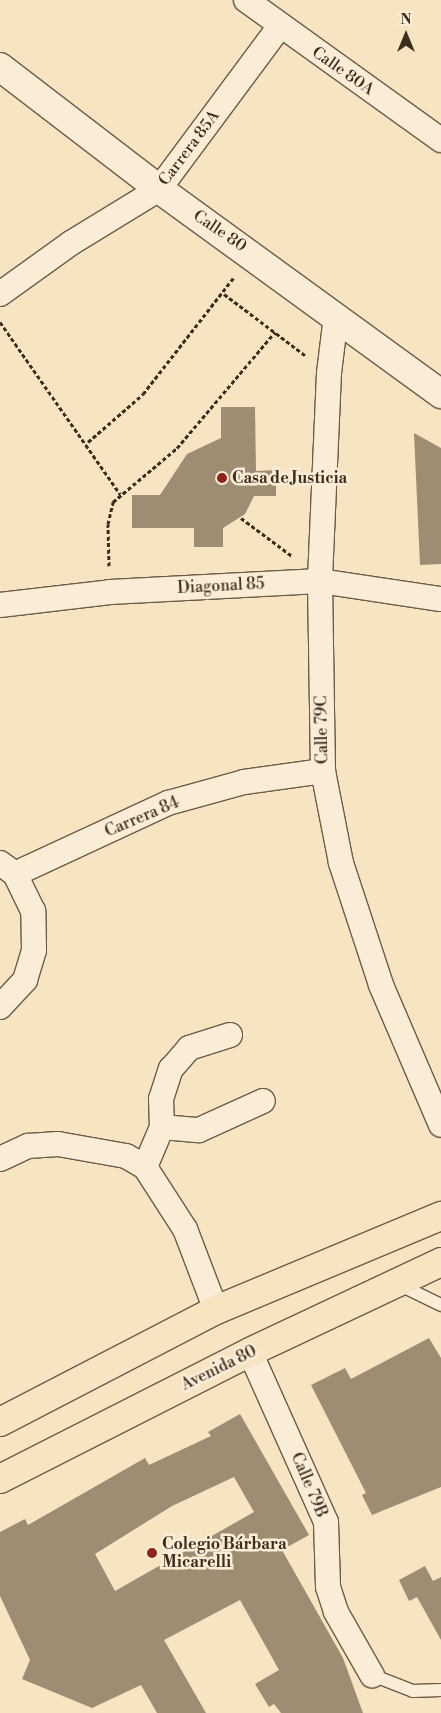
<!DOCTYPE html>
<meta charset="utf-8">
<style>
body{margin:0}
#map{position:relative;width:441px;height:1713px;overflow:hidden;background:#f7e4c1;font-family:"Libre Bodoni",serif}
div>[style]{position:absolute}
.building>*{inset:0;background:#9d8d73}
.path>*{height:3px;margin-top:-1.5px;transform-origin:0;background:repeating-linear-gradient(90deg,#3c2e1f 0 4px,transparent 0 6.5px)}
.roads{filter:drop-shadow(1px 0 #6b5c48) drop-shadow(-1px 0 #6b5c48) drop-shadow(0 1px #6b5c48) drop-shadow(0 -1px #6b5c48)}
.service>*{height:12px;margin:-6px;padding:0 6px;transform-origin:6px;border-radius:6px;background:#faedd7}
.minor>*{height:24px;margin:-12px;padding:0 12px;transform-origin:12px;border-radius:12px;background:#faedd7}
.tertiary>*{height:28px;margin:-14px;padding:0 14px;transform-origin:14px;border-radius:14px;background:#faedd7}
.primary>*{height:28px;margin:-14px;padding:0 14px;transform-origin:14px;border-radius:14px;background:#f7e4c1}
.dots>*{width:14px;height:14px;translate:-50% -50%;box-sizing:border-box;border:2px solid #faedd7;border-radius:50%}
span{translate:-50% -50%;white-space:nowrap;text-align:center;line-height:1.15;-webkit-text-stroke:5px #faedd7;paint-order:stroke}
.street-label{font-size:16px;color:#3c2e1f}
.poi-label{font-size:16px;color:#3c2e1f;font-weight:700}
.left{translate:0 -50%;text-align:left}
.north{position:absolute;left:381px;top:10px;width:50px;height:50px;-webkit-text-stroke:4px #faedd7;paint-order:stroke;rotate:0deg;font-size:14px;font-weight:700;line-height:20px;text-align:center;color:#3c2e1f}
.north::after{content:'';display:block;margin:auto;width:18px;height:22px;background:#3c2e1f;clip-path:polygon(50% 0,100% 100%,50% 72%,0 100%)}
</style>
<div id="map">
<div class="building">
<i style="clip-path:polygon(221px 407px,255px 407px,256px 471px,276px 470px,276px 496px,254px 496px,245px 514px,223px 528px,223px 547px,194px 547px,194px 528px,132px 528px,132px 495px,160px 495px,187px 454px,221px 438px)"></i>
<i style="clip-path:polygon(414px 433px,441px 448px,441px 564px,420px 565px)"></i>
<i style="clip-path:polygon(429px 1338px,441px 1358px,441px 1487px,372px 1515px,362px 1495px,366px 1493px,311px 1385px,345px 1368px,351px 1379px)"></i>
<i style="clip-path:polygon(evenodd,240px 1414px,309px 1535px,282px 1550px,343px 1658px,363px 1713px,281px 1713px,274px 1704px,269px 1707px,255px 1684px,279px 1670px,240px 1600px,164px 1640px,206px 1713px,157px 1713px,141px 1685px,92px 1708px,22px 1679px,30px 1660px,0 1596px,0 1532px,25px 1519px,28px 1525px,145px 1458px,149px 1465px,211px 1436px,208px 1432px,240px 1414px,234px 1477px,254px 1512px,115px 1591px,95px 1554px,172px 1506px,234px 1477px)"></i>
<i style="clip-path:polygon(425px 1566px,433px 1581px,441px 1577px,441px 1640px,417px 1597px,409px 1601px,399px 1580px)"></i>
</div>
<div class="path">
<i style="left:224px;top:294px;width:103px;rotate:37.1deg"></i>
<i style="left:0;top:322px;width:210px;rotate:55.1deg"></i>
<i style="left:88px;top:442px;width:73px;rotate:-41.1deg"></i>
<i style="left:143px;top:394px;width:148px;rotate:-52.1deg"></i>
<i style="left:241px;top:518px;width:64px;rotate:36.7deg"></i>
<i style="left:109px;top:566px;width:42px;rotate:-91.4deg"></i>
<i style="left:108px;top:524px;width:23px;rotate:-77deg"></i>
<i style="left:113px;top:502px;width:84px;rotate:-40.2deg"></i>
<i style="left:177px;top:448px;width:152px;rotate:-49.8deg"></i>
</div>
<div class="roads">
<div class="service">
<i style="left:398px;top:1284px;width:48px;rotate:26deg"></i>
<i style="left:372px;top:1675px;width:44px;rotate:21.3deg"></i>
<i style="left:413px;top:1691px;width:28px;rotate:-2deg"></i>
</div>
<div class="minor">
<i style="left:246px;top:0;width:240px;rotate:35.7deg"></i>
<i style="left:0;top:294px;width:87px;rotate:-35.7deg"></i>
<i style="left:71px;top:243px;width:103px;rotate:-31.5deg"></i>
<i style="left:159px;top:189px;width:203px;rotate:-53.4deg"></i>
<i style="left:336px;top:316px;width:57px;rotate:97deg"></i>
<i style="left:329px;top:373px;width:208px;rotate:92.5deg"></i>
<i style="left:320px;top:581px;width:190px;rotate:89.1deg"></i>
<i style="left:323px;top:771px;width:94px;rotate:78.9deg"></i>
<i style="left:341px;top:863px;width:128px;rotate:71.8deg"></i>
<i style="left:381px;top:985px;width:152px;rotate:66.8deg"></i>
<i style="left:0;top:605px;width:111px;rotate:-6.7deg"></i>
<i style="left:110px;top:592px;width:210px;rotate:-3deg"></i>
<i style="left:320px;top:581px;width:122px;rotate:8.5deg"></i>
<i style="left:0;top:863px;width:19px;rotate:36deg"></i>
<i style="left:15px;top:874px;width:169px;rotate:-24.9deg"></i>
<i style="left:168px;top:803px;width:79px;rotate:-15.4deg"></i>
<i style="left:244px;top:782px;width:80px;rotate:-7.9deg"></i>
<i style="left:0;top:1007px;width:37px;rotate:-47deg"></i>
<i style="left:25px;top:980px;width:31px;rotate:-73deg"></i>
<i style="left:34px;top:950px;width:39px;rotate:-91deg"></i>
<i style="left:33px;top:911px;width:41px;rotate:-115.9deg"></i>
<i style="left:162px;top:1127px;width:37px;rotate:5deg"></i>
<i style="left:199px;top:1130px;width:70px;rotate:-24.4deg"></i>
<i style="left:0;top:1159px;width:31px;rotate:-25deg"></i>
<i style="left:28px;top:1146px;width:30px;rotate:-4deg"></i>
<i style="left:58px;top:1144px;width:69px;rotate:10deg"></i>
<i style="left:126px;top:1156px;width:22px;rotate:30deg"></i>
<i style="left:145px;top:1167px;width:74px;rotate:57.2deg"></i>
<i style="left:185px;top:1229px;width:87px;rotate:69.1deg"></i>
<i style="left:145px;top:1167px;width:43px;rotate:-67deg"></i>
<i style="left:162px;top:1127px;width:28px;rotate:-92deg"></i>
<i style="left:161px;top:1099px;width:32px;rotate:-72deg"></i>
<i style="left:171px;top:1069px;width:28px;rotate:-49deg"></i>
<i style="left:189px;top:1048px;width:43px;rotate:-17.6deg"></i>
<i style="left:250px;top:1352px;width:186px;rotate:65.9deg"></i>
<i style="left:326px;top:1522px;width:65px;rotate:88.2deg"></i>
<i style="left:328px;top:1587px;width:26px;rotate:72deg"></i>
<i style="left:336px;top:1612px;width:73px;rotate:60.3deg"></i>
</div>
<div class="tertiary">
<i style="left:0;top:67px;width:200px;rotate:37.5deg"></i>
<i style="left:159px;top:189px;width:349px;rotate:36deg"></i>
</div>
<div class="primary">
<i style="left:0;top:1422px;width:243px;rotate:-27.4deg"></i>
<i style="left:216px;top:1310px;width:244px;rotate:-22.7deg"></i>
<i style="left:0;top:1479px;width:280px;rotate:-26.9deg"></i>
<i style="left:250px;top:1352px;width:211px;rotate:-25.2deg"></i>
</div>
</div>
<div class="dots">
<i style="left:222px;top:478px;background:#8f2418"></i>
<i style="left:152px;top:1553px;background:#8f2418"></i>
</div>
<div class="street-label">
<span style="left:343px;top:71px;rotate:35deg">Calle 80A</span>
<span style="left:189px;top:148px;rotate:-53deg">Carrera 85A</span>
<span style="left:220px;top:231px;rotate:34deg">Calle 80</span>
<span style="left:221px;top:586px;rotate:-3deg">Diagonal 85</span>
<span style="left:322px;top:730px;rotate:-91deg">Calle 79C</span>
<span style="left:142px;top:817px;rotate:-23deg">Carrera 84</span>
<span style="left:219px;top:1368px;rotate:-26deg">Avenida 80</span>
<span style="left:309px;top:1485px;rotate:67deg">Calle 79B</span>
</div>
<div class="poi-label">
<span class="left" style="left:232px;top:478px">Casa de Justicia</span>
<span class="left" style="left:162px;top:1553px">Colegio Bárbara<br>Micarelli</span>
</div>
<div class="north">N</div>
</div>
